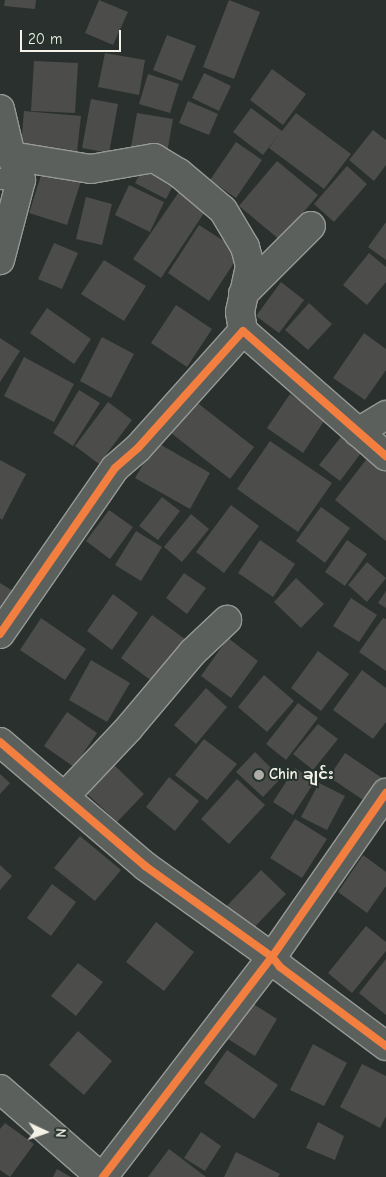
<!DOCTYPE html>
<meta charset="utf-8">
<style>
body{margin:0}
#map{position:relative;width:386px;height:1177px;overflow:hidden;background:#29302d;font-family:"Comic Neue","Noto Sans Myanmar",sans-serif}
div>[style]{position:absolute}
.building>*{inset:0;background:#4c4d4a}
.roads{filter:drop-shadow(1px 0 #969996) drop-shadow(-1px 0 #969996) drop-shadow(0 1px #969996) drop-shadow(0 -1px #969996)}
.service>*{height:20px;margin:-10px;padding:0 10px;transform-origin:10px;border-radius:10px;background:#5c605c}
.minor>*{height:28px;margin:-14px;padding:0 14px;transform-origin:14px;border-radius:14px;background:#5c605c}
.cycleway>*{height:8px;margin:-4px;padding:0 4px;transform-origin:4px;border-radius:4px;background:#f27e40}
.dots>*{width:14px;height:14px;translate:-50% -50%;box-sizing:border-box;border:2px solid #26332d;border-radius:50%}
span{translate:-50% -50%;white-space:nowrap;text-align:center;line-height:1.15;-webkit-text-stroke:4px #26332d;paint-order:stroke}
.poi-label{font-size:15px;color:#f4f1e8;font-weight:700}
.left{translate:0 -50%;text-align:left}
.north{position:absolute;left:20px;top:1107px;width:50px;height:50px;-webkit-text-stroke:4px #26332d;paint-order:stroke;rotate:93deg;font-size:14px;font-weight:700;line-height:20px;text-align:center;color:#f4f1e8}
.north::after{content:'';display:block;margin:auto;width:18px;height:22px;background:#f4f1e8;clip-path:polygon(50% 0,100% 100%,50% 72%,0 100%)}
.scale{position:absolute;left:20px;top:30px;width:101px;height:22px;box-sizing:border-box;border:2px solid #f4f1e8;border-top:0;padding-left:6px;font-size:15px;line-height:18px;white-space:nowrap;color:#f4f1e8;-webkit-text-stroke:4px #26332d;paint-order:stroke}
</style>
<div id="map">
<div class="building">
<i style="clip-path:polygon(5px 0,36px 0,35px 9px,4px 6px)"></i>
<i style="clip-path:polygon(99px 0,128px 12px,113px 45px,85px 33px)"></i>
<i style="clip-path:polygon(229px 0,260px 12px,234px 79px,203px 67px)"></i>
<i style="clip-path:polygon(167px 35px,196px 46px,182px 81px,153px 70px)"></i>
<i style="clip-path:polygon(105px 53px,145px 60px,139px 95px,98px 87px)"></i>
<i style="clip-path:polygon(34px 61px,78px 63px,75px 113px,31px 111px)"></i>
<i style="clip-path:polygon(272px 69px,306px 94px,283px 125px,250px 100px)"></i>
<i style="clip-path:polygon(204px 73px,231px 86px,219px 111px,192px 98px)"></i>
<i style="clip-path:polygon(148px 74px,179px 84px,170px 113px,139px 104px)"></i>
<i style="clip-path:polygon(91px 99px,118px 104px,109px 153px,82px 148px)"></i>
<i style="clip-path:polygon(188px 101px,218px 114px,209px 135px,179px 123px)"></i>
<i style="clip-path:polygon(251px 108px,282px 131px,296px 113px,351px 154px,324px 189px,269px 148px,279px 134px,263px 155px,233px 132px)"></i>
<i style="clip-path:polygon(24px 111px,81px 116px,77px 152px,21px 147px)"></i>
<i style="clip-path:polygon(137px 113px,173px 119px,167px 153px,131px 147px)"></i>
<i style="clip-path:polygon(373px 130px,386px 140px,386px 165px,374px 181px,349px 160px)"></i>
<i style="clip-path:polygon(236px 142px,262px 160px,236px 198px,210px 180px)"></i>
<i style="clip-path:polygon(277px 161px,318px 195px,280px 240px,239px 206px)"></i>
<i style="clip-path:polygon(145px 164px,176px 180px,166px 199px,135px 183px)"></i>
<i style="clip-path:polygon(347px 166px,367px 184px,334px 222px,314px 204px)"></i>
<i style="clip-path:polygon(43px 169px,81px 181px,67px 225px,29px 213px)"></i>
<i style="clip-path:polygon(129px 185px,164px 202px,150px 232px,115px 215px)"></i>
<i style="clip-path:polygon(181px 189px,208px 207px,161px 278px,133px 259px)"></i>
<i style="clip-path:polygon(86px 197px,112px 204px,102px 245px,76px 239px)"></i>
<i style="clip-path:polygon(386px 222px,386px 260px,368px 247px)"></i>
<i style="clip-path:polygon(199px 225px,241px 252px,209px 301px,168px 273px)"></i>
<i style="clip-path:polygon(54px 243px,78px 253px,62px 289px,38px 279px)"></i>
<i style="clip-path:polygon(369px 253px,386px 267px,386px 282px,367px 305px,343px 285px)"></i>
<i style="clip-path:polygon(104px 260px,146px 286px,124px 321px,81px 294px)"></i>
<i style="clip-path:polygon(281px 282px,304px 300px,279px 333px,256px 316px)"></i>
<i style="clip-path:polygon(309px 303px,332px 324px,308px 350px,285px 330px)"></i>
<i style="clip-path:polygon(176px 305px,212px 329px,187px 367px,151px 343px)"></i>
<i style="clip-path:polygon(47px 308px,91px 339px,74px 364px,30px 333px)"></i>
<i style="clip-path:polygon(364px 333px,386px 349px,386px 370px,365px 400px,333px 378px)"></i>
<i style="clip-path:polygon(102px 337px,134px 354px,111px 398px,80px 381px)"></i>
<i style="clip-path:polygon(0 338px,20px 351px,0 382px)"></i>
<i style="clip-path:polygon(24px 357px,74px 384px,54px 422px,4px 396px)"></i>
<i style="clip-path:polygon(79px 390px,100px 403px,73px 446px,53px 433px)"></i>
<i style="clip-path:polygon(290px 394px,326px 418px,303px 453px,267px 428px)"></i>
<i style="clip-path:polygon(195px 401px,254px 447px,230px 479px,171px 433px)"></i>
<i style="clip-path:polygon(108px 402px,132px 420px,99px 464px,75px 446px)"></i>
<i style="clip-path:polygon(344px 433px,364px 449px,340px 481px,319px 465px)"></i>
<i style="clip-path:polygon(270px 441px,332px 483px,298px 532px,237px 489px)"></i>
<i style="clip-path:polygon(156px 442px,210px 473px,190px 509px,135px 478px)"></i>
<i style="clip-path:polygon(369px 456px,386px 469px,386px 541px,335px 500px)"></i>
<i style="clip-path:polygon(0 460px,26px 474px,2px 520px,0 518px)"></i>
<i style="clip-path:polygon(162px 497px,180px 511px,158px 540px,139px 526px)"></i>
<i style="clip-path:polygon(231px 505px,259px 526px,224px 573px,196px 552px)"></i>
<i style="clip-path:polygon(321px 507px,350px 528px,325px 563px,296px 541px)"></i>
<i style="clip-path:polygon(109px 510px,133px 527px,110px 559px,86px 541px)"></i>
<i style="clip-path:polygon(191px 514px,209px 529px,182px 562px,164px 547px)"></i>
<i style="clip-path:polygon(136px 531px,162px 547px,141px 581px,115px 565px)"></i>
<i style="clip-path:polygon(260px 540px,295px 564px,273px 597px,238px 573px)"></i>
<i style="clip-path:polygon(347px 540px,367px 554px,345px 586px,325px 572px)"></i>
<i style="clip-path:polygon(367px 562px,386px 578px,367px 602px,348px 585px)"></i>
<i style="clip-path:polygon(184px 573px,206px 588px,187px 614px,166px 598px)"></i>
<i style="clip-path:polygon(296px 578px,324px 604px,301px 628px,274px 602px)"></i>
<i style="clip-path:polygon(0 583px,13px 591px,0 612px)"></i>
<i style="clip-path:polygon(386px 591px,386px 608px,378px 603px)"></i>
<i style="clip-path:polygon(113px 594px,138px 613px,112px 650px,87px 631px)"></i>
<i style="clip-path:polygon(351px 598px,377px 615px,359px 642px,333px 626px)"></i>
<i style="clip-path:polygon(152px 615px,189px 642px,157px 685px,121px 658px)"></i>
<i style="clip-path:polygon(41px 618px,86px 649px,65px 680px,20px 650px)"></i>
<i style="clip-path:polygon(383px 618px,386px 619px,386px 671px,359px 652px)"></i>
<i style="clip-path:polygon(228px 638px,258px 661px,231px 698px,201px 676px)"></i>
<i style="clip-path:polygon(318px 651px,349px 674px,321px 711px,291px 688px)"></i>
<i style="clip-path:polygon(91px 660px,130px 683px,107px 722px,69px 700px)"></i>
<i style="clip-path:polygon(362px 670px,386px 688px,386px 722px,373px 739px,333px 710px)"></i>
<i style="clip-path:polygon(264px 675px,294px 701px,267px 732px,238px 707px)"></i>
<i style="clip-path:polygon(206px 688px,227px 707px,196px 744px,174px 725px)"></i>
<i style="clip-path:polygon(298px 703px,318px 718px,286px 760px,266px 744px)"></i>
<i style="clip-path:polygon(67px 712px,97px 733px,74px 767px,44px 746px)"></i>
<i style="clip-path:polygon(318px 724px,338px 739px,313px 770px,293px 754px)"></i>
<i style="clip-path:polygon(204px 739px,237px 764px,207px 800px,175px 775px)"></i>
<i style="clip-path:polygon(255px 752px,281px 778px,263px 797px,236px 772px)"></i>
<i style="clip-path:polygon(345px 753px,382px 778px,366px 802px,329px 777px)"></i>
<i style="clip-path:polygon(111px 762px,144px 794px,117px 822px,83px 790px)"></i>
<i style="clip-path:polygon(295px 768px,315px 781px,293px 815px,273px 802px)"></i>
<i style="clip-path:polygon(0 774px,10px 783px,0 794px)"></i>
<i style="clip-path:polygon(169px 777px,199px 801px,175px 831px,146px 807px)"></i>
<i style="clip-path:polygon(237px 779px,265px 805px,229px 844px,201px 819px)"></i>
<i style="clip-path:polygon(319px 783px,345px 796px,327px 830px,301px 817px)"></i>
<i style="clip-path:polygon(295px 819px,327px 839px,302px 878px,270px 858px)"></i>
<i style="clip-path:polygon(80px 836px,121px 870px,95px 901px,54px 868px)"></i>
<i style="clip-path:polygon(363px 855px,386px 872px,386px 886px,367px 913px,338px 892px)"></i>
<i style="clip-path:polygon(0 865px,12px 876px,0 890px)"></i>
<i style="clip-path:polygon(261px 870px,286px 894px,247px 935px,222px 911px)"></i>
<i style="clip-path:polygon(52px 884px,76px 902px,51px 936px,27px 918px)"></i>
<i style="clip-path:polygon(156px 922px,194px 952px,164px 991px,126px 962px)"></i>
<i style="clip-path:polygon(366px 926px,386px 942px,386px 951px,352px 993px,328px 973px)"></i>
<i style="clip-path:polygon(386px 959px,386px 1015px,359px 993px)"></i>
<i style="clip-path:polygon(78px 963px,103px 982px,76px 1016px,51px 996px)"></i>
<i style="clip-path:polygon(250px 1002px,277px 1019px,255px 1056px,228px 1039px)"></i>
<i style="clip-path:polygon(78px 1031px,112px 1061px,84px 1095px,49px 1065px)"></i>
<i style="clip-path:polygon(313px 1044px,347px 1063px,324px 1106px,290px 1090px)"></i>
<i style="clip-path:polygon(227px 1050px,278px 1085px,254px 1119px,204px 1083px)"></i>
<i style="clip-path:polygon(362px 1064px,386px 1076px,386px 1116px,380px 1128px,340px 1107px)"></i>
<i style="clip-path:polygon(318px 1122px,344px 1136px,335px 1160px,306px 1148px)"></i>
<i style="clip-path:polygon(5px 1123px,34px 1144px,10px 1177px,0 1170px,0 1129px)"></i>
<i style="clip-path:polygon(201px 1132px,221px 1146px,205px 1171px,184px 1158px)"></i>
<i style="clip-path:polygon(169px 1149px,206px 1177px,148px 1177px)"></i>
<i style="clip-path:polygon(236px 1152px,280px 1174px,278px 1177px,224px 1177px)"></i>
<i style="clip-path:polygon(57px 1169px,71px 1177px,53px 1177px)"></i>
</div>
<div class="roads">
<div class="service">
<i style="left:0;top:179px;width:21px;rotate:3deg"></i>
</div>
<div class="minor">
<i style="left:0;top:109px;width:48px;rotate:76.8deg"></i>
<i style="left:11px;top:156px;width:26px;rotate:67deg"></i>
<i style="left:21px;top:180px;width:83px;rotate:104.7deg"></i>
<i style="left:11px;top:156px;width:81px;rotate:9.2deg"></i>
<i style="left:91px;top:169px;width:64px;rotate:-9.9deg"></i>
<i style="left:154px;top:158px;width:29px;rotate:31deg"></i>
<i style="left:179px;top:173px;width:57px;rotate:40.1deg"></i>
<i style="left:223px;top:210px;width:43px;rotate:59.3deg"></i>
<i style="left:245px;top:247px;width:20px;rotate:75deg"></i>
<i style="left:250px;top:266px;width:47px;rotate:102.3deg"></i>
<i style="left:240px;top:312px;width:19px;rotate:81deg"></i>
<i style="left:243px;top:294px;width:96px;rotate:-45deg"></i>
<i style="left:358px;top:432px;width:33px;rotate:-31deg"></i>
<i style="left:0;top:634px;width:202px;rotate:-55.3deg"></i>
<i style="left:115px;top:468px;width:30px;rotate:-41deg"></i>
<i style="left:138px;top:448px;width:157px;rotate:-48.1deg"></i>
<i style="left:243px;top:331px;width:190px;rotate:41.2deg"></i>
<i style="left:0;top:742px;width:191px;rotate:40.5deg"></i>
<i style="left:145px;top:866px;width:156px;rotate:35.6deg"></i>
<i style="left:272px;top:957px;width:13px;rotate:51deg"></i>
<i style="left:280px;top:967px;width:132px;rotate:36.7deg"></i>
<i style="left:65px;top:796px;width:93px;rotate:-46.7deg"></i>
<i style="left:129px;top:728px;width:99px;rotate:-49.9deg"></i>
<i style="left:193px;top:652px;width:47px;rotate:-43.3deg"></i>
<i style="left:0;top:1089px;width:134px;rotate:41.1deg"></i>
<i style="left:103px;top:1177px;width:277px;rotate:-52.5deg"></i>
<i style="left:272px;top:957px;width:200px;rotate:-55.2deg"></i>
</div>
</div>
<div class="cycleway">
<i style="left:0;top:634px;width:202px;rotate:-55.3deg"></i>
<i style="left:115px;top:468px;width:30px;rotate:-41deg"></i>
<i style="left:138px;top:448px;width:157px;rotate:-48.1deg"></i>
<i style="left:243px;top:331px;width:190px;rotate:41.2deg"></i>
<i style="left:0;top:742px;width:191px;rotate:40.5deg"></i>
<i style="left:145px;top:866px;width:156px;rotate:35.6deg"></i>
<i style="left:272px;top:957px;width:13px;rotate:51deg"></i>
<i style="left:280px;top:967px;width:132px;rotate:36.7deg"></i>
<i style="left:103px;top:1177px;width:277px;rotate:-52.5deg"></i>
<i style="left:272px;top:957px;width:200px;rotate:-55.2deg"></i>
</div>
<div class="dots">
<i style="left:259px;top:775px;background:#adada7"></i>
</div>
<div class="poi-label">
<span class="left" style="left:269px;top:775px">Chin ချင်း</span>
</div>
<div class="north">N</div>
<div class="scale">20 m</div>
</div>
